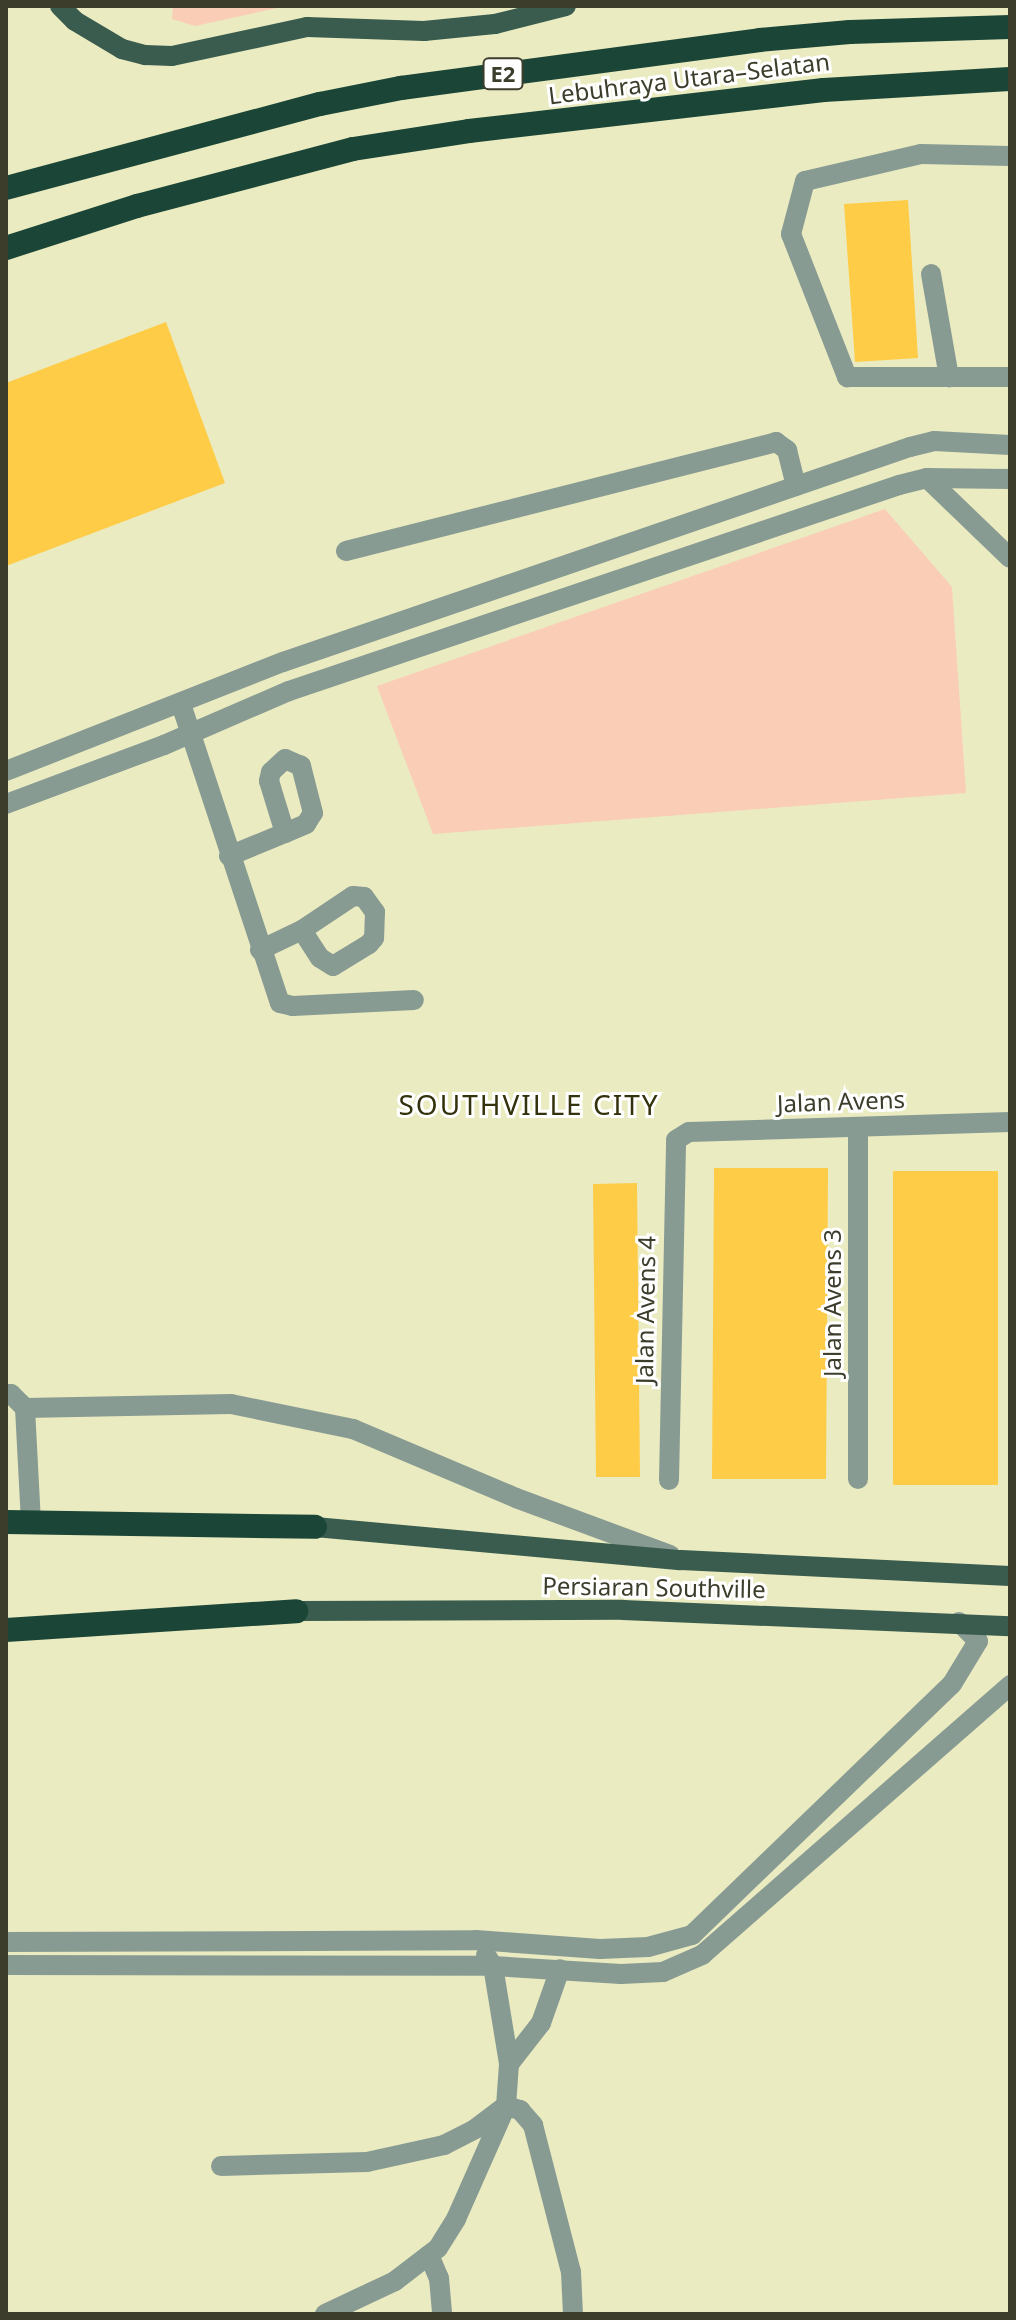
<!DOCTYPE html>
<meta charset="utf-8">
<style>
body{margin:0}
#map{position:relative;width:1016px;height:2320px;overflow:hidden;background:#ebebc1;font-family:"Noto Sans",sans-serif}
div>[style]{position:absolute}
.green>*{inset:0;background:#facdb7}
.building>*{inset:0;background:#fecc46}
.minor>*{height:20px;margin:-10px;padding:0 10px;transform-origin:10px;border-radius:10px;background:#889b93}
.major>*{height:20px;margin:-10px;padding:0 10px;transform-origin:10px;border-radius:10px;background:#395c4e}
.highway>*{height:24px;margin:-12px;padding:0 12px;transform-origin:12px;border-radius:12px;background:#1b4637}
span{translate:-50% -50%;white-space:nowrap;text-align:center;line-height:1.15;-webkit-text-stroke:6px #fff;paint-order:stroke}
.shield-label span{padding:2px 6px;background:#fff;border:2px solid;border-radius:6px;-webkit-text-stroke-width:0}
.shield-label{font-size:22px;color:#3d3d2c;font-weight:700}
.street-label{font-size:24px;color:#3d3d2c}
.quarter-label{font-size:28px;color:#33320c;letter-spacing:2px}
.frame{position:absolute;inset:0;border:8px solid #3d3d2c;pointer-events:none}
</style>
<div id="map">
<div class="green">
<i style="clip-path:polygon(173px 6px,363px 6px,282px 7px,195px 26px,172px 19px)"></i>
<i style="clip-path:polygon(885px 509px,952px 587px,966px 793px,433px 834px,377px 686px)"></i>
</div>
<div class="building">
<i style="clip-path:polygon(908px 200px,918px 358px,855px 362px,844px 204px)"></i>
<i style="clip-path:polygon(166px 322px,225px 483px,6px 566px,6px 383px)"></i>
<i style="clip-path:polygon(714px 1168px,828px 1168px,826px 1479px,712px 1479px)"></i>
<i style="clip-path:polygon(893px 1171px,998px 1171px,998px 1485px,893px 1485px)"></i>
<i style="clip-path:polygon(637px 1183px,640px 1477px,596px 1477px,593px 1184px)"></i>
</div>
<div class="minor">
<i style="left:1010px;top:156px;width:89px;rotate:-178.7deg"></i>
<i style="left:921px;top:154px;width:119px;rotate:166.9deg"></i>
<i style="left:805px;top:181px;width:55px;rotate:104.8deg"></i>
<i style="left:791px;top:234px;width:154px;rotate:68.6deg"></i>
<i style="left:847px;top:377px;width:163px"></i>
<i style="left:931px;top:274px;width:105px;rotate:80.1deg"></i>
<i style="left:927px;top:478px;width:115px;rotate:43.9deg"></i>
<i style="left:346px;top:551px;width:444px;rotate:-14.2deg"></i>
<i style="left:776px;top:442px;width:14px;rotate:36deg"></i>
<i style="left:787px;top:450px;width:37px;rotate:76deg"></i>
<i style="left:181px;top:704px;width:315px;rotate:71.7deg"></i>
<i style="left:280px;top:1003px;width:13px;rotate:13deg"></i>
<i style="left:293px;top:1006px;width:121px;rotate:-2.8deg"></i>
<i style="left:6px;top:771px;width:298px;rotate:-21.5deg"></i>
<i style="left:283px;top:662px;width:663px;rotate:-18.93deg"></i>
<i style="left:910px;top:447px;width:25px;rotate:-14deg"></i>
<i style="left:934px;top:441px;width:76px;rotate:3deg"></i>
<i style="left:6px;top:804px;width:169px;rotate:-20.5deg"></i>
<i style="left:164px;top:745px;width:136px;rotate:-23.4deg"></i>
<i style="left:289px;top:691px;width:644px;rotate:-18.66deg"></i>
<i style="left:899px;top:485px;width:29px;rotate:-14deg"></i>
<i style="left:927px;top:478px;width:83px;rotate:0.7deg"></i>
<i style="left:229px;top:856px;width:61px;rotate:-22.3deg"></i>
<i style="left:285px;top:833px;width:23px;rotate:-23deg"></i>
<i style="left:306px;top:824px;width:13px;rotate:-58deg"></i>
<i style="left:313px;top:813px;width:49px;rotate:-104.3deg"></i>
<i style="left:301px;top:766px;width:17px;rotate:-156deg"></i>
<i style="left:285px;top:759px;width:19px;rotate:137deg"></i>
<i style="left:271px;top:772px;width:9px;rotate:103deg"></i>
<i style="left:269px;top:781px;width:54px;rotate:72.9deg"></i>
<i style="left:260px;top:950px;width:47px;rotate:-25.5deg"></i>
<i style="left:302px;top:930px;width:61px;rotate:-33.7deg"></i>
<i style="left:353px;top:896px;width:11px;rotate:5deg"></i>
<i style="left:364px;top:897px;width:19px;rotate:54deg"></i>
<i style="left:375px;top:912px;width:26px;rotate:92deg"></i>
<i style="left:374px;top:938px;width:8px;rotate:130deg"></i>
<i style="left:369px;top:944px;width:42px;rotate:148.6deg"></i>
<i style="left:333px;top:966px;width:15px;rotate:-148deg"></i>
<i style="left:320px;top:958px;width:33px;rotate:-123deg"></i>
<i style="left:6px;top:1394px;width:5px"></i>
<i style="left:11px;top:1394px;width:20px;rotate:45deg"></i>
<i style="left:25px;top:1408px;width:113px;rotate:87deg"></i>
<i style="left:25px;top:1408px;width:206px;rotate:-1.1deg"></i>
<i style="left:231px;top:1404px;width:125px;rotate:11.6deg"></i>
<i style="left:353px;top:1429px;width:177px;rotate:22.9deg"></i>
<i style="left:516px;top:1498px;width:164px;rotate:20.3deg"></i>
<i style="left:858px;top:1479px;width:352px;rotate:-90deg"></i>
<i style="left:669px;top:1480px;width:340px;rotate:-88.8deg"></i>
<i style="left:676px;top:1140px;width:15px;rotate:-32deg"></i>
<i style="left:689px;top:1132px;width:321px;rotate:-1.8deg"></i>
<i style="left:6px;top:1942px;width:470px;rotate:-0.2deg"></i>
<i style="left:476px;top:1940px;width:124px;rotate:4.2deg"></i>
<i style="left:600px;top:1949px;width:48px;rotate:-2.4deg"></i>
<i style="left:648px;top:1947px;width:46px;rotate:-15.3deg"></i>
<i style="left:692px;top:1935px;width:361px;rotate:-44deg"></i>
<i style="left:952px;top:1684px;width:50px;rotate:-58.8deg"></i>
<i style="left:978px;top:1641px;width:27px;rotate:-135deg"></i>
<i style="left:486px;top:1955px;width:13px;rotate:58deg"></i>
<i style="left:493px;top:1966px;width:99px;rotate:80.7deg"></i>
<i style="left:6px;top:1965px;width:487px;rotate:0.1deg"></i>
<i style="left:493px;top:1966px;width:128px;rotate:3.6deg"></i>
<i style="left:621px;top:1974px;width:42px;rotate:-2.7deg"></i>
<i style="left:663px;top:1972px;width:43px;rotate:-23.6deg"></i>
<i style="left:702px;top:1955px;width:410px;rotate:-41.2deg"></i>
<i style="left:221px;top:2166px;width:146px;rotate:-1.6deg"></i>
<i style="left:367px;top:2162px;width:79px;rotate:-12.4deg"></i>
<i style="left:444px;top:2145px;width:35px;rotate:-27deg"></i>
<i style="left:475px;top:2129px;width:39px;rotate:-37deg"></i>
<i style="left:506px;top:2106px;width:15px;rotate:16deg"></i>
<i style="left:520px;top:2110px;width:20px;rotate:49deg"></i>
<i style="left:533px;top:2125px;width:152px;rotate:75.5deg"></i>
<i style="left:571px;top:2272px;width:42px;rotate:87.3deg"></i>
<i style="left:429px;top:2255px;width:25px;rotate:67deg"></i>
<i style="left:439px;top:2278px;width:36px;rotate:85deg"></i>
<i style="left:325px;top:2314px;width:77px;rotate:-25.2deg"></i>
<i style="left:395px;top:2281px;width:54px;rotate:-37.5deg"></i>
<i style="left:438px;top:2248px;width:34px;rotate:-58deg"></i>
<i style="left:456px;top:2219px;width:124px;rotate:-66.1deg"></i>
<i style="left:506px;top:2106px;width:42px;rotate:-85.9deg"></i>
<i style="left:509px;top:2064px;width:52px;rotate:-52deg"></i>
<i style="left:541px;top:2023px;width:57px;rotate:-70.6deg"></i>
</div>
<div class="major">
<i style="left:60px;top:6px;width:21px;rotate:45deg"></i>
<i style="left:75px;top:21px;width:55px;rotate:30.8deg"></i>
<i style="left:122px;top:49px;width:24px;rotate:15deg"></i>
<i style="left:145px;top:55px;width:27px;rotate:2deg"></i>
<i style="left:172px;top:56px;width:138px;rotate:-12.1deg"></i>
<i style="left:307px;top:27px;width:117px;rotate:2deg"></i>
<i style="left:424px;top:31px;width:71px;rotate:-5.6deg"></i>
<i style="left:495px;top:24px;width:73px;rotate:-14.2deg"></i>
<i style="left:315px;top:1527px;width:367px;rotate:5.2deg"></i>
<i style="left:681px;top:1560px;width:329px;rotate:2.8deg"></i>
<i style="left:296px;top:1611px;width:327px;rotate:-0.2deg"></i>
<i style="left:623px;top:1610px;width:387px;rotate:2.4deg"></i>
</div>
<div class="highway">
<i style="left:6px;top:188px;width:325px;rotate:-15deg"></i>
<i style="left:320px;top:104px;width:83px;rotate:-11.2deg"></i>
<i style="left:401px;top:88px;width:362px;rotate:-7.6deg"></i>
<i style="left:760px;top:40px;width:90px;rotate:-5.1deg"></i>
<i style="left:850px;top:32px;width:160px;rotate:-1.8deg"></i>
<i style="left:6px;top:248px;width:138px;rotate:-17.8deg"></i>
<i style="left:137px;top:206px;width:223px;rotate:-14.8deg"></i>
<i style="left:353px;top:149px;width:117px;rotate:-8.8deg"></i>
<i style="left:469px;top:131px;width:357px;rotate:-6.6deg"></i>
<i style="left:824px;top:90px;width:186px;rotate:-3.4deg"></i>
<i style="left:6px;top:1522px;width:309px;rotate:0.9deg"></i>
<i style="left:6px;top:1630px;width:291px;rotate:-3.7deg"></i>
</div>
<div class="shield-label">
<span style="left:503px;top:74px">E2</span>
</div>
<div class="street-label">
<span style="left:689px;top:78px;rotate:-7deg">Lebuhraya Utara–Selatan</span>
<span style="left:841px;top:1101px;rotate:-2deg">Jalan Avens</span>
<span style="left:832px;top:1303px;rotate:-90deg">Jalan Avens 3</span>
<span style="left:645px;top:1310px;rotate:-89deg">Jalan Avens 4</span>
<span style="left:654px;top:1587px;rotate:1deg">Persiaran Southville</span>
</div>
<div class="quarter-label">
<span style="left:529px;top:1104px">SOUTHVILLE CITY</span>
</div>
<div class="frame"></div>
</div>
